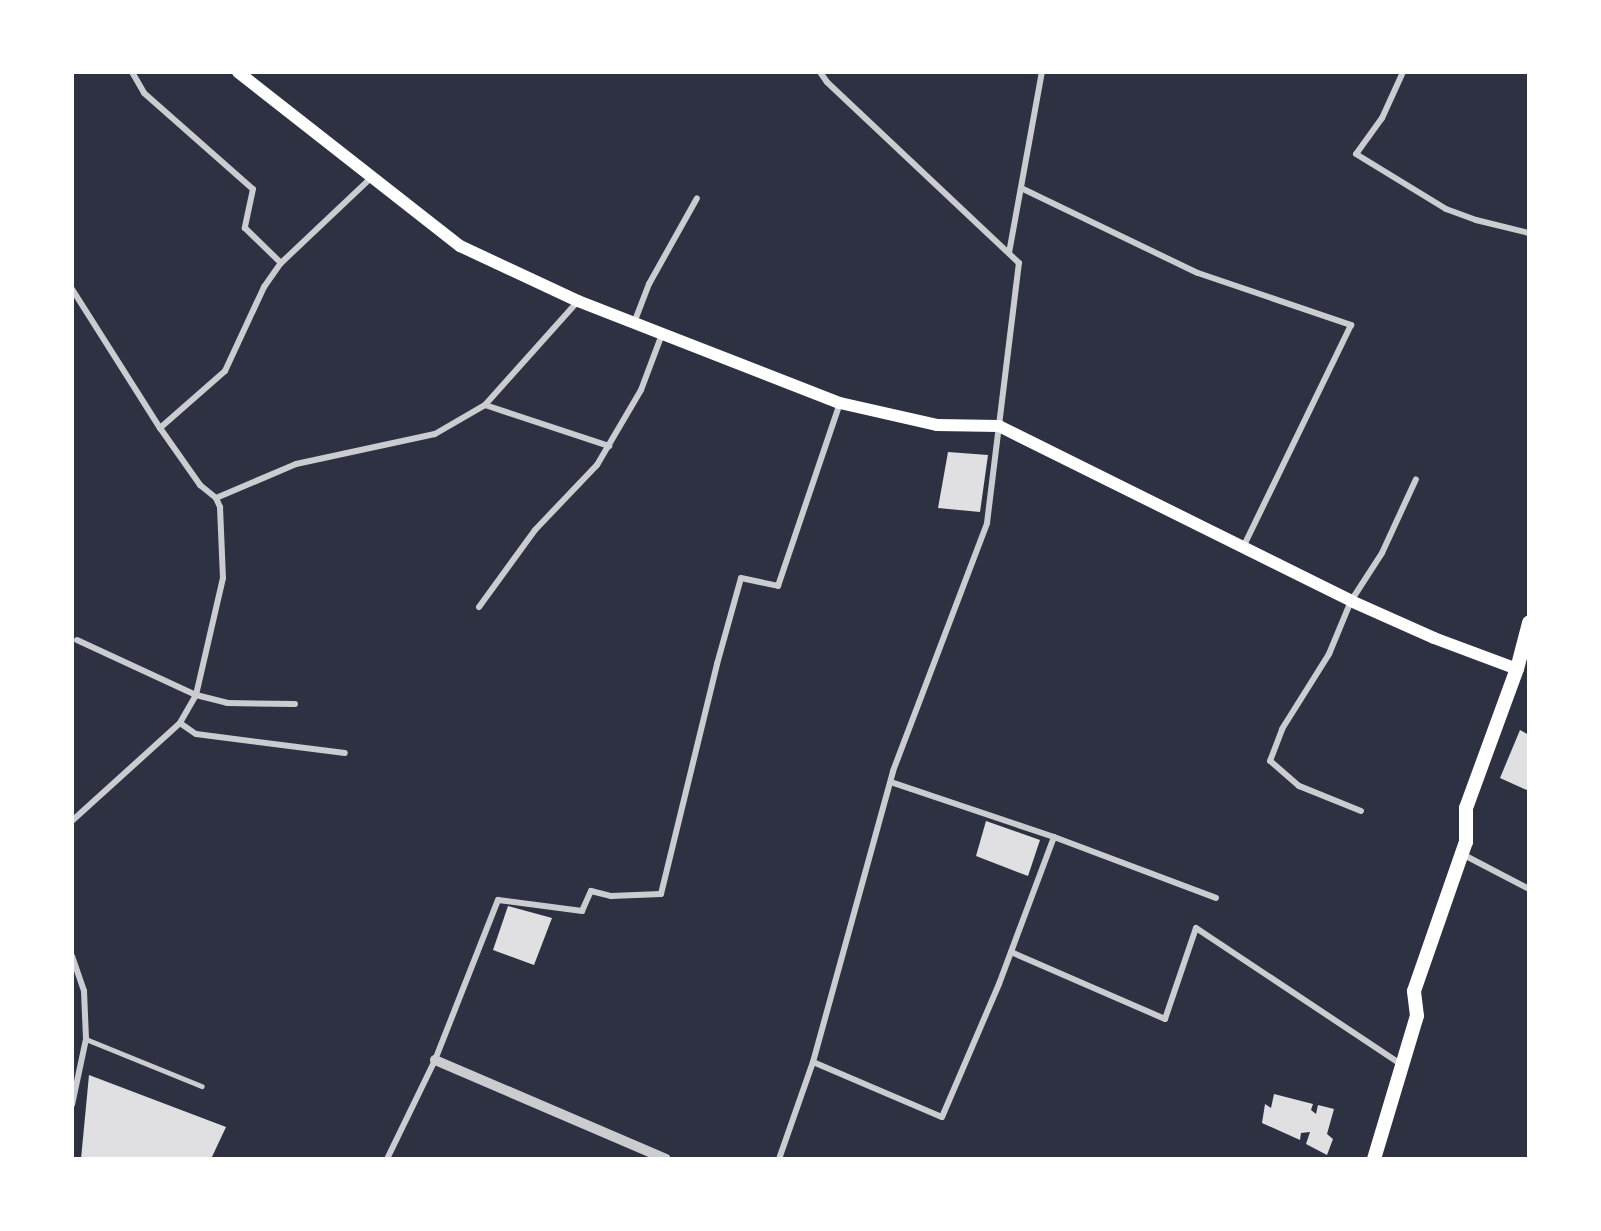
<!DOCTYPE html>
<style>
body{margin:0}
#map{position:relative;width:1601px;height:1231px;overflow:hidden;background:#2d3142;font-family:"Fira Sans",sans-serif}
div>[style]{position:absolute}
.building>*{inset:0;background:#e0e0e3}
.service>*{height:4.5px;margin:-2.25px;padding:0 2.25px;transform-origin:2.25px;border-radius:2.25px;background:#caccd0}
.minor>*{height:6px;margin:-3px;padding:0 3px;transform-origin:3px;border-radius:3px;background:#caccd0}
.tertiary>*{height:10px;margin:-5px;padding:0 5px;transform-origin:5px;border-radius:5px;background:#caccd0}
.secondary>*{height:12px;margin:-6px;padding:0 6px;transform-origin:6px;border-radius:6px;background:#fff}
.primary>*{height:14px;margin:-7px;padding:0 7px;transform-origin:7px;border-radius:7px;background:#fff}
span{translate:-50% -50%;white-space:nowrap;text-align:center;line-height:1.15;-webkit-text-stroke:6px #fff;paint-order:stroke}
.frame{position:absolute;inset:0;border:74px solid #fff;pointer-events:none}
</style>
<div id="map">
<div class="building">
<i style="clip-path:polygon(948px 452px,988px 455px,980px 512px,938px 508px)"></i>
<i style="clip-path:polygon(1520px 730px,1529px 735px,1529px 791px,1500px 778px)"></i>
<i style="clip-path:polygon(986px 821px,1040px 840px,1028px 876px,976px 856px)"></i>
<i style="clip-path:polygon(508px 906px,552px 918px,534px 965px,493px 950px)"></i>
<i style="clip-path:polygon(89px 1075px,226px 1127px,211px 1159px,81px 1159px)"></i>
<i style="clip-path:polygon(1274px 1094px,1313px 1104px,1311px 1110px,1316px 1114px,1318px 1105px,1334px 1109px,1327px 1134px,1333px 1139px,1327px 1155px,1306px 1144px,1310px 1132px,1301px 1133px,1300px 1140px,1262px 1123px,1265px 1104px,1271px 1108px)"></i>
</div>
<div class="service">
<i style="left:86px;top:1039px;width:125px;rotate:22.1deg"></i>
</div>
<div class="minor">
<i style="left:132px;top:72px;width:24px;rotate:60deg"></i>
<i style="left:144px;top:93px;width:145px;rotate:41.4deg"></i>
<i style="left:253px;top:189px;width:40px;rotate:102deg"></i>
<i style="left:245px;top:228px;width:50px;rotate:44.2deg"></i>
<i style="left:1403px;top:72px;width:51px;rotate:114.5deg"></i>
<i style="left:1382px;top:118px;width:44px;rotate:125.8deg"></i>
<i style="left:1356px;top:154px;width:105px;rotate:31.4deg"></i>
<i style="left:1446px;top:209px;width:32px;rotate:20deg"></i>
<i style="left:1476px;top:220px;width:55px;rotate:13.8deg"></i>
<i style="left:1021px;top:188px;width:196px;rotate:25.7deg"></i>
<i style="left:1198px;top:273px;width:162px;rotate:18.8deg"></i>
<i style="left:1351px;top:325px;width:247px;rotate:115.9deg"></i>
<i style="left:1009px;top:253px;width:184px;rotate:-79.7deg"></i>
<i style="left:72px;top:289px;width:165px;rotate:57.7deg"></i>
<i style="left:160px;top:428px;width:70px;rotate:54.9deg"></i>
<i style="left:200px;top:485px;width:21px;rotate:39deg"></i>
<i style="left:216px;top:498px;width:10px;rotate:66deg"></i>
<i style="left:220px;top:507px;width:71px;rotate:87.6deg"></i>
<i style="left:223px;top:578px;width:120px;rotate:103deg"></i>
<i style="left:196px;top:695px;width:32px;rotate:120deg"></i>
<i style="left:180px;top:723px;width:146px;rotate:137.8deg"></i>
<i style="left:634px;top:323px;width:42px;rotate:-69deg"></i>
<i style="left:649px;top:284px;width:98px;rotate:-60.8deg"></i>
<i style="left:485px;top:405px;width:140px;rotate:-48.2deg"></i>
<i style="left:160px;top:428px;width:86px;rotate:-41.2deg"></i>
<i style="left:225px;top:371px;width:93px;rotate:-65.1deg"></i>
<i style="left:264px;top:287px;width:29px;rotate:-55deg"></i>
<i style="left:281px;top:263px;width:125px;rotate:-43.4deg"></i>
<i style="left:216px;top:498px;width:87px;rotate:-23deg"></i>
<i style="left:296px;top:464px;width:142px;rotate:-12.2deg"></i>
<i style="left:435px;top:434px;width:58px;rotate:-30.1deg"></i>
<i style="left:485px;top:405px;width:131px;rotate:18.3deg"></i>
<i style="left:479px;top:607px;width:95px;rotate:-54deg"></i>
<i style="left:535px;top:530px;width:90px;rotate:-46.4deg"></i>
<i style="left:597px;top:465px;width:87px;rotate:-59.6deg"></i>
<i style="left:641px;top:390px;width:60px;rotate:-69.4deg"></i>
<i style="left:77px;top:640px;width:131px;rotate:24.8deg"></i>
<i style="left:196px;top:695px;width:32px;rotate:14deg"></i>
<i style="left:227px;top:703px;width:68px;rotate:0.8deg"></i>
<i style="left:180px;top:723px;width:19px;rotate:35deg"></i>
<i style="left:196px;top:734px;width:150px;rotate:7.3deg"></i>
<i style="left:1361px;top:811px;width:67px;rotate:-158deg"></i>
<i style="left:1299px;top:786px;width:38px;rotate:-139deg"></i>
<i style="left:1270px;top:761px;width:34px;rotate:-69deg"></i>
<i style="left:1282px;top:729px;width:89px;rotate:-57.9deg"></i>
<i style="left:1329px;top:654px;width:57px;rotate:-67.5deg"></i>
<i style="left:1351px;top:601px;width:57px;rotate:-57.1deg"></i>
<i style="left:1382px;top:553px;width:81px;rotate:-65.3deg"></i>
<i style="left:1054px;top:837px;width:173px;rotate:20.6deg"></i>
<i style="left:1462px;top:854px;width:76px;rotate:27.6deg"></i>
<i style="left:1011px;top:952px;width:168px;rotate:23.5deg"></i>
<i style="left:1165px;top:1019px;width:96px;rotate:-71.2deg"></i>
<i style="left:1196px;top:928px;width:247px;rotate:33.6deg"></i>
<i style="left:72px;top:956px;width:37px;rotate:71deg"></i>
<i style="left:84px;top:991px;width:48px;rotate:87.6deg"></i>
<i style="left:86px;top:1039px;width:67px;rotate:102deg"></i>
<i style="left:813px;top:1062px;width:140px;rotate:23.1deg"></i>
<i style="left:942px;top:1117px;width:145px;rotate:-66.8deg"></i>
<i style="left:999px;top:984px;width:157px;rotate:-69.5deg"></i>
<i style="left:1054px;top:837px;width:172px;rotate:-161.4deg"></i>
<i style="left:387px;top:1159px;width:110px;rotate:-64.1deg"></i>
<i style="left:435px;top:1060px;width:172px;rotate:-68.5deg"></i>
<i style="left:498px;top:900px;width:85px;rotate:7.5deg"></i>
<i style="left:582px;top:911px;width:22px;rotate:-66deg"></i>
<i style="left:591px;top:891px;width:21px;rotate:14deg"></i>
<i style="left:611px;top:896px;width:50px;rotate:-2.3deg"></i>
<i style="left:661px;top:894px;width:237px;rotate:-76.3deg"></i>
<i style="left:717px;top:664px;width:89px;rotate:-74.4deg"></i>
<i style="left:741px;top:578px;width:38px;rotate:12deg"></i>
<i style="left:778px;top:586px;width:193px;rotate:-71.3deg"></i>
<i style="left:779px;top:1159px;width:103px;rotate:-70.7deg"></i>
<i style="left:813px;top:1062px;width:302px;rotate:-74.6deg"></i>
<i style="left:893px;top:771px;width:265px;rotate:-69.2deg"></i>
<i style="left:987px;top:523px;width:262px;rotate:-83deg"></i>
<i style="left:1019px;top:263px;width:264px;rotate:-136.7deg"></i>
<i style="left:827px;top:82px;width:12px;rotate:-125deg"></i>
</div>
<div class="tertiary">
<i style="left:435px;top:1060px;width:251px;rotate:23.2deg"></i>
</div>
<div class="secondary">
<i style="left:238px;top:72px;width:282px;rotate:38.1deg"></i>
<i style="left:460px;top:246px;width:130px;rotate:25deg"></i>
<i style="left:578px;top:301px;width:281px;rotate:21.3deg"></i>
<i style="left:840px;top:403px;width:99px;rotate:12.8deg"></i>
<i style="left:937px;top:425px;width:62px;rotate:0.9deg"></i>
<i style="left:999px;top:426px;width:393px;rotate:26.4deg"></i>
<i style="left:1351px;top:601px;width:91px;rotate:24deg"></i>
<i style="left:1434px;top:638px;width:89px;rotate:20.5deg"></i>
</div>
<div class="primary">
<i style="left:1374px;top:1159px;width:149px;rotate:-73.3deg"></i>
<i style="left:1417px;top:1016px;width:25px;rotate:-97deg"></i>
<i style="left:1414px;top:991px;width:158px;rotate:-70.8deg"></i>
<i style="left:1466px;top:842px;width:34px;rotate:-90deg"></i>
<i style="left:1466px;top:808px;width:148px;rotate:-69.9deg"></i>
<i style="left:1517px;top:669px;width:48px;rotate:-75.4deg"></i>
</div>
<div class="frame"></div>
</div>
